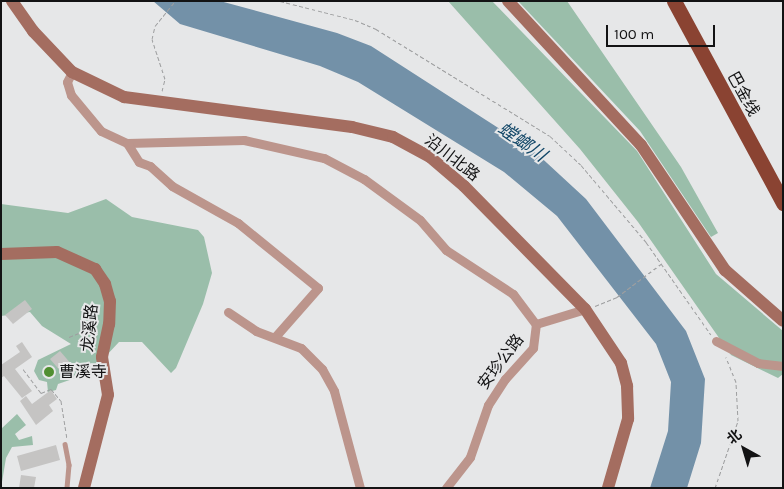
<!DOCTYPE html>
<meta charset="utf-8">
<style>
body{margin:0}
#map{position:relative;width:784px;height:489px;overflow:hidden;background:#e6e7e8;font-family:Karla,"Noto Sans SC",sans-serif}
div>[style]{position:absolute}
.forest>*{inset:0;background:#9abeaa}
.water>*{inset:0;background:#7391a8}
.building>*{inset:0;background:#c5c4c3}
.path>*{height:1px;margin-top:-0.5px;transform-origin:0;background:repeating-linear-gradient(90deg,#9d9e9f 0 4px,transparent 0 6.5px)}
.service>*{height:4.5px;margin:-2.25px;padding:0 2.25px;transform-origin:2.25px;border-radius:2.25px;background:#bc958c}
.minor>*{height:9px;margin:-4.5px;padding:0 4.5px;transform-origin:4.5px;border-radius:4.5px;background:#bc958c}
.secondary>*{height:12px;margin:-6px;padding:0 6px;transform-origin:6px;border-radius:6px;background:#a46d60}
.trunk>*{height:15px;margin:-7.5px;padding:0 7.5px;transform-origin:7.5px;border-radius:7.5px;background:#8a4332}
.dots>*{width:14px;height:14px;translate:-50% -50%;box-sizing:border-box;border:2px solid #e6e7e8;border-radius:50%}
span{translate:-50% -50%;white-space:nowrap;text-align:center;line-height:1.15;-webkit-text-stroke:4px #e6e7e8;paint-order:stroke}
.street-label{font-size:16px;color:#131314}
.poi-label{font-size:16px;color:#131314}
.left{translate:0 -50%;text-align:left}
.water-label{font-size:18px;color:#124768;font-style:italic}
.frame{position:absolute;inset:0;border:2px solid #131314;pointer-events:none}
.north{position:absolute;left:719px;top:424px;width:50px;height:50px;-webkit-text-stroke:4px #e6e7e8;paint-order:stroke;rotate:321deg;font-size:14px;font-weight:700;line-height:20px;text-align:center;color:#131314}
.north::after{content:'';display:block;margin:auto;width:18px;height:22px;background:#131314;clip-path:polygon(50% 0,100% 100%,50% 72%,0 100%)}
.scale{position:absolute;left:606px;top:25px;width:109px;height:22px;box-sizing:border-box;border:2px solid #131314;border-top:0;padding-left:6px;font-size:15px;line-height:18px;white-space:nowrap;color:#131314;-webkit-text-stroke:4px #e6e7e8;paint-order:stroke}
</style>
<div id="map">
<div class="forest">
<i style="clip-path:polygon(448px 1px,492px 1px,637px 151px,716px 274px,783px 331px,783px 374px,778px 378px,731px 355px,638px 222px,580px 149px)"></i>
<i style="clip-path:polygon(518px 1px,567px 1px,681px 167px,718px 233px,711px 237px,640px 131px)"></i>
<i style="clip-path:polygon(106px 199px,132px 217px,198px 230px,204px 237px,212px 273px,203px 304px,176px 368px,171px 373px,142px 342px,119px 342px,90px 373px,58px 384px,56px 390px,48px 392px,47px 382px,39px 380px,34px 371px,38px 360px,71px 344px,42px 326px,30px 312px,1px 316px,1px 204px,68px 213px)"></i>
<i style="clip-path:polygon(17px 414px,26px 425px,15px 434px,19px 440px,32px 436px,33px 445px,12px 447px,6px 458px,1px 488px,1px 429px)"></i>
</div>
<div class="water">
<i style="clip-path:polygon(153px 1px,220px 1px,337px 33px,371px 46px,534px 151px,586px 199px,686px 331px,705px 379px,701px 443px,687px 488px,650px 488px,668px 431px,671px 382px,656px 344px,557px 216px,504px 172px,358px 82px,320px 66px,180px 24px)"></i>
</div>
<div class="building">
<i style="clip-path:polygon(25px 300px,32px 309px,13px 324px,5px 315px)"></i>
<i style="clip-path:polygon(22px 342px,32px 357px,15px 369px,32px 391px,22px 398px,4px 376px,1px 378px,1px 365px,20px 352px,16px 346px)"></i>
<i style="clip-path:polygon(60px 351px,72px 365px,62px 373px,50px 359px)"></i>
<i style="clip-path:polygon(51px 390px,57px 399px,49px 405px,53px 411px,36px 425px,20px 401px,26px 396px,32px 404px)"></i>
<i style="clip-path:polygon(56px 445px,60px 460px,21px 471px,17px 456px)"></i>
<i style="clip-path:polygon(21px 475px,36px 477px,34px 488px,19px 488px)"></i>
</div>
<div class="path">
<i style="left:280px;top:1px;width:77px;rotate:14.2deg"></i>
<i style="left:355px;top:20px;width:23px;rotate:23deg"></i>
<i style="left:376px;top:29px;width:204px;rotate:31.6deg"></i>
<i style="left:550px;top:136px;width:42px;rotate:43.1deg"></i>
<i style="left:581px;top:165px;width:101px;rotate:49.8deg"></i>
<i style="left:646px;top:242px;width:113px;rotate:55deg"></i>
<i style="left:162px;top:91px;width:12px;rotate:-76deg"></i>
<i style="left:165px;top:79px;width:42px;rotate:-108deg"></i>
<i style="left:152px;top:39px;width:13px;rotate:-77deg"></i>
<i style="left:155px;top:26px;width:32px;rotate:-51deg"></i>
<i style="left:595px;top:306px;width:24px;rotate:-22deg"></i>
<i style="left:617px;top:297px;width:55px;rotate:-36.9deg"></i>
<i style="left:69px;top:337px;width:18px;rotate:-22deg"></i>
<i style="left:86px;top:330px;width:11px;rotate:22deg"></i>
<i style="left:23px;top:369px;width:30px;rotate:53deg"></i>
<i style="left:41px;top:393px;width:11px;rotate:-22deg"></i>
<i style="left:51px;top:389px;width:16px;rotate:50deg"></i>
<i style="left:61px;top:401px;width:37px;rotate:81deg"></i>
<i style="left:715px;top:488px;width:71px;rotate:-71.1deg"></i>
<i style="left:738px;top:421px;width:39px;rotate:-93deg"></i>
<i style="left:736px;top:382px;width:27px;rotate:-112deg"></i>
</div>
<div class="service">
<i style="left:65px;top:444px;width:21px;rotate:79deg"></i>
<i style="left:69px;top:465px;width:23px;rotate:95deg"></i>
</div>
<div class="minor">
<i style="left:72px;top:72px;width:11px;rotate:117deg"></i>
<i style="left:67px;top:82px;width:14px;rotate:73deg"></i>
<i style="left:71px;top:95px;width:47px;rotate:50.2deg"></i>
<i style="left:101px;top:131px;width:29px;rotate:25deg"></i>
<i style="left:127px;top:143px;width:117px;rotate:-1.5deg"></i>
<i style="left:244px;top:140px;width:82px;rotate:12.7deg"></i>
<i style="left:324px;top:158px;width:45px;rotate:27.7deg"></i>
<i style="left:364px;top:179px;width:69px;rotate:36.2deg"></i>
<i style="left:420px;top:220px;width:40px;rotate:49deg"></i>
<i style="left:446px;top:250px;width:80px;rotate:33.3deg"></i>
<i style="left:513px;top:294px;width:38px;rotate:53deg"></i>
<i style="left:127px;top:143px;width:22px;rotate:58deg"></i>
<i style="left:139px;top:162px;width:12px;rotate:20deg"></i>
<i style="left:150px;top:166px;width:30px;rotate:42deg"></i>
<i style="left:172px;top:186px;width:76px;rotate:29.3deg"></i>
<i style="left:238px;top:223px;width:103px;rotate:39.1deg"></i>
<i style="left:318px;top:288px;width:65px;rotate:131.3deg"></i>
<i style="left:228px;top:312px;width:34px;rotate:34deg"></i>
<i style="left:256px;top:331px;width:48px;rotate:20.7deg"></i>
<i style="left:301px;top:348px;width:30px;rotate:45deg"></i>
<i style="left:322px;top:369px;width:25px;rotate:61deg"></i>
<i style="left:334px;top:391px;width:100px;rotate:75deg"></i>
<i style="left:716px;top:341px;width:47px;rotate:27.6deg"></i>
<i style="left:758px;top:363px;width:25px;rotate:7deg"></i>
<i style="left:446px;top:488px;width:39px;rotate:-52deg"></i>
<i style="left:470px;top:457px;width:55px;rotate:-70.9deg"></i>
<i style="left:488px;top:405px;width:31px;rotate:-57deg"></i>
<i style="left:505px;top:379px;width:42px;rotate:-47.9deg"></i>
<i style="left:533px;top:348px;width:24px;rotate:-83deg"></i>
<i style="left:536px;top:324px;width:51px;rotate:-17deg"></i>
</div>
<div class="secondary">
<i style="left:12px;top:1px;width:37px;rotate:55deg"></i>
<i style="left:33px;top:31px;width:57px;rotate:46.4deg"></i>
<i style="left:72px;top:72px;width:58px;rotate:25.7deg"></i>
<i style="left:124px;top:97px;width:230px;rotate:7.5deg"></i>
<i style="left:352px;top:127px;width:42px;rotate:13.7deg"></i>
<i style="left:393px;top:137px;width:42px;rotate:28.4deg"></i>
<i style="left:430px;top:157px;width:45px;rotate:40.5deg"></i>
<i style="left:464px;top:186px;width:173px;rotate:45.5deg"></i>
<i style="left:585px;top:309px;width:65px;rotate:56.3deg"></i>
<i style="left:621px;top:363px;width:24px;rotate:75deg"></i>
<i style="left:627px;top:386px;width:33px;rotate:88deg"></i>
<i style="left:628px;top:419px;width:72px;rotate:106.2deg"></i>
<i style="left:508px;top:1px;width:196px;rotate:47.3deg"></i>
<i style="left:641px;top:145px;width:151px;rotate:56.1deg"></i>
<i style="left:725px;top:270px;width:77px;rotate:41.3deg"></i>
<i style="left:1px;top:254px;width:56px;rotate:-2deg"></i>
<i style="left:57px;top:252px;width:42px;rotate:24.1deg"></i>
<i style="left:95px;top:269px;width:18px;rotate:56deg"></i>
<i style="left:105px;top:284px;width:18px;rotate:74deg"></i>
<i style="left:110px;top:301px;width:23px;rotate:92deg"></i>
<i style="left:109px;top:324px;width:34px;rotate:102deg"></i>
<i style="left:102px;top:357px;width:38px;rotate:81deg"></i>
<i style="left:108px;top:395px;width:96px;rotate:104.5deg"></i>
</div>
<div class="trunk">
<i style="left:674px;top:1px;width:230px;rotate:61.6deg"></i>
</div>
<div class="dots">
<i style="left:49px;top:372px;background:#508f31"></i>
</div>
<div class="street-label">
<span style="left:743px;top:94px;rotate:61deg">巴金线</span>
<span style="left:452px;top:158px;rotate:38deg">沿川北路</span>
<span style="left:90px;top:328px;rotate:-84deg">龙溪路</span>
<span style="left:501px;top:362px;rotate:-53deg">安珍公路</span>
</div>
<div class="poi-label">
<span class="left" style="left:59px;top:372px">曹溪寺</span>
</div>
<div class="water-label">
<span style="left:522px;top:142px;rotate:35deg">螳螂川</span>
</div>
<div class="frame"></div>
<div class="north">北</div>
<div class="scale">100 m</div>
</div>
